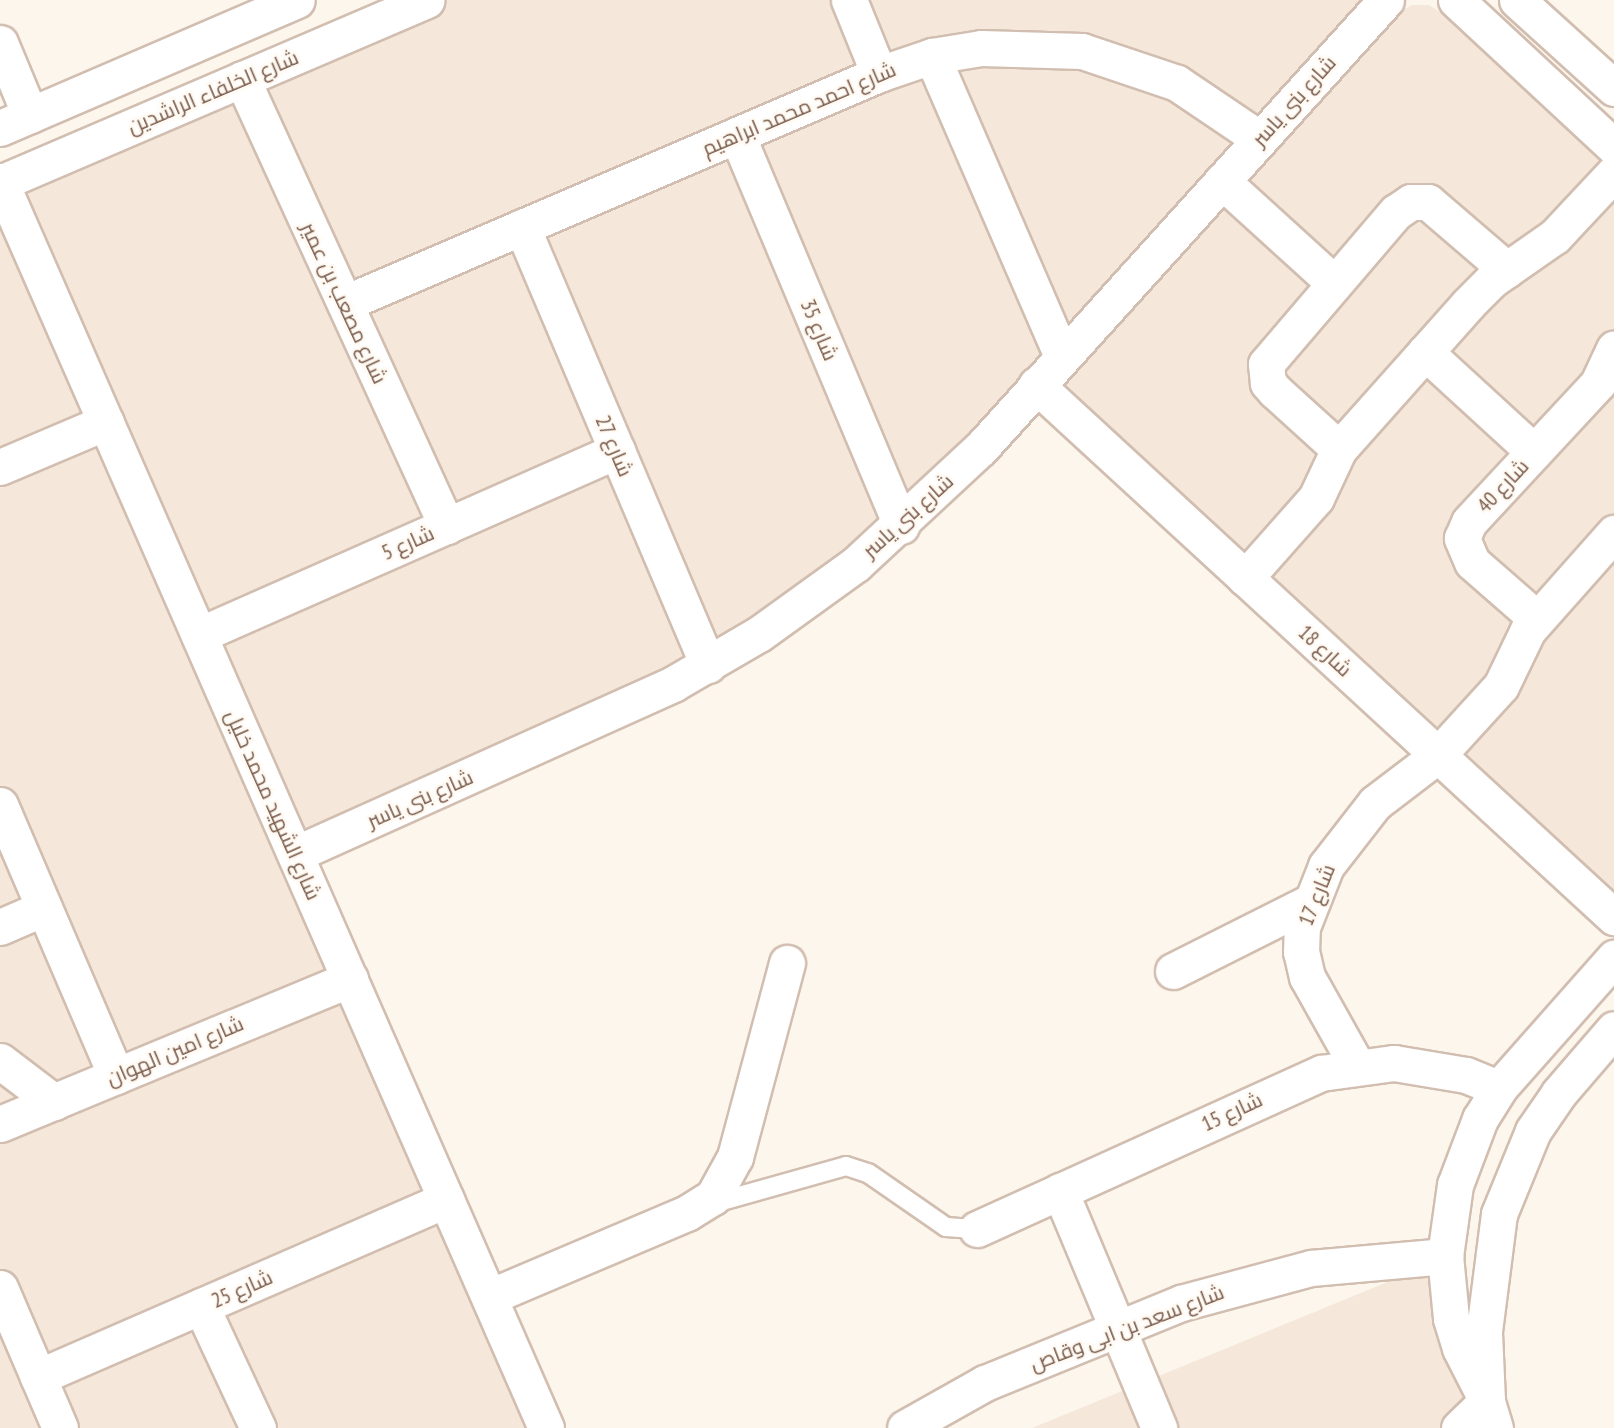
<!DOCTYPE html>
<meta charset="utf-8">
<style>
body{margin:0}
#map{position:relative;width:1614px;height:1428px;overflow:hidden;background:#fdf6ec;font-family:"PT Sans Narrow",Cairo,sans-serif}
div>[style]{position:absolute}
.residential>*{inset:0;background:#f5e8da}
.roads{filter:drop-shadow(2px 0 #d1beb0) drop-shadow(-2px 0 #d1beb0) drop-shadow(0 2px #d1beb0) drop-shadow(0 -2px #d1beb0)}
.service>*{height:18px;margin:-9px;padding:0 9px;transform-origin:9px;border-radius:9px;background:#fff}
.minor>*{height:35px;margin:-17.5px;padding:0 17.5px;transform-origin:17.5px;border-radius:17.5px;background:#fff}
span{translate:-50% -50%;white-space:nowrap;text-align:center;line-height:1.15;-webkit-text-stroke:5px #fffaf3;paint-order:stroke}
.street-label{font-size:21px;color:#7a5c4d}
</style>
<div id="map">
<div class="residential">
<i style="clip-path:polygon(429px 0,1386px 0,977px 448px,801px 601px,295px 854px,545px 1428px,0 1428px,0 184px)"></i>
<i style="clip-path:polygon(1412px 5px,1429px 5px,1443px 14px,1614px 172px,1614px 900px,1067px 393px,1067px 376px,1076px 362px,1398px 13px)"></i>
<i style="clip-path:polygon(1441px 1260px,1490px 1428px,1032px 1428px)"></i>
</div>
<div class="roads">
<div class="service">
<i style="left:711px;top:1204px;width:140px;rotate:-15.7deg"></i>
<i style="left:846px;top:1166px;width:23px;rotate:18deg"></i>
<i style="left:868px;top:1173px;width:95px;rotate:34.7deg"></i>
<i style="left:946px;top:1227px;width:31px;rotate:4deg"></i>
</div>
<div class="minor">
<i style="left:849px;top:0;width:80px;rotate:67.9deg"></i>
<i style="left:1456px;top:0;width:216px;rotate:42.9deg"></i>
<i style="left:1517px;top:0;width:131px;rotate:42.2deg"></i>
<i style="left:0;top:43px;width:78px;rotate:67.4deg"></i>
<i style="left:932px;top:56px;width:327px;rotate:66.6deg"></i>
<i style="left:242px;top:79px;width:492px;rotate:65.4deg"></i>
<i style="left:0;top:128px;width:323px;rotate:-23.3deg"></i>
<i style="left:737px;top:135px;width:424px;rotate:67.2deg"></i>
<i style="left:0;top:181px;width:1361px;rotate:66.35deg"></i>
<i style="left:1222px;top:181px;width:151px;rotate:42.3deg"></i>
<i style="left:0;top:183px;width:464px;rotate:-23.2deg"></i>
<i style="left:522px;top:227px;width:476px;rotate:67deg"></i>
<i style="left:345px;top:303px;width:581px;rotate:-23.21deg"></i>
<i style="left:879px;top:74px;width:56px;rotate:-18.8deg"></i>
<i style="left:932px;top:56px;width:50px;rotate:-9.3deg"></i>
<i style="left:981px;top:48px;width:101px;rotate:1.7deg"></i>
<i style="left:1082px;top:51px;width:100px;rotate:18.6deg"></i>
<i style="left:1177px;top:83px;width:100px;rotate:34deg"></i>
<i style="left:1425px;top:352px;width:148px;rotate:42.5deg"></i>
<i style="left:1036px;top:385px;width:786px;rotate:42.63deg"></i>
<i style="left:1339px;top:449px;width:86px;rotate:-137.8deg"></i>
<i style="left:1275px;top:391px;width:11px;rotate:-131deg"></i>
<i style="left:1268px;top:383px;width:19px;rotate:-96deg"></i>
<i style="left:1266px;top:364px;width:200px;rotate:-49.5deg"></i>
<i style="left:1396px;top:212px;width:18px;rotate:-34deg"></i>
<i style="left:1411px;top:202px;width:17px"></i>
<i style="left:1428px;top:202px;width:104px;rotate:40.7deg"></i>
<i style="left:0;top:467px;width:115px;rotate:-23deg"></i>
<i style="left:1245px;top:578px;width:107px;rotate:-48.4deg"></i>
<i style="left:1316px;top:498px;width:54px;rotate:-64.9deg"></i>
<i style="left:1339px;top:449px;width:194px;rotate:-48.3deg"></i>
<i style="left:1468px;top:304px;width:34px;rotate:-45deg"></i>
<i style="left:1492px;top:280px;width:77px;rotate:-34.9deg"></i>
<i style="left:1555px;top:236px;width:86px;rotate:-46.9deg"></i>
<i style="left:1537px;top:619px;width:86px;rotate:-138.8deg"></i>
<i style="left:1472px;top:562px;width:26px;rotate:-113deg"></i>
<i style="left:1462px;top:538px;width:17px;rotate:-66deg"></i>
<i style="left:1469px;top:522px;width:190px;rotate:-47.1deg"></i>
<i style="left:1598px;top:383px;width:38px;rotate:-65deg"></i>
<i style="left:199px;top:635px;width:457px;rotate:-23.8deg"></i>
<i style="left:0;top:805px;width:295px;rotate:66.8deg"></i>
<i style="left:295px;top:854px;width:414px;rotate:-24.2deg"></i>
<i style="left:673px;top:684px;width:99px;rotate:-30.2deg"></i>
<i style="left:759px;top:634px;width:120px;rotate:-35.8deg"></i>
<i style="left:856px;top:564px;width:171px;rotate:-42.9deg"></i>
<i style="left:981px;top:448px;width:604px;rotate:-47.89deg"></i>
<i style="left:0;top:927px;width:48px;rotate:-23.4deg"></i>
<i style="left:1173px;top:971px;width:153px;rotate:-26.7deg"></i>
<i style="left:0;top:1061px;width:68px;rotate:37.2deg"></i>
<i style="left:1357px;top:1066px;width:102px;rotate:-119.3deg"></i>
<i style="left:1307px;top:977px;width:26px;rotate:-103deg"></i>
<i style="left:1301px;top:952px;width:25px;rotate:-88deg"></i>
<i style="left:1302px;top:927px;width:66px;rotate:-68.5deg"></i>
<i style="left:1326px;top:866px;width:80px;rotate:-52.1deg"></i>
<i style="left:1375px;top:803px;width:79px;rotate:-37.3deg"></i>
<i style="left:1438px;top:755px;width:93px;rotate:-47.6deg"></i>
<i style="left:1501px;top:686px;width:62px;rotate:-64.3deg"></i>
<i style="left:1528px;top:630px;width:130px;rotate:-48.4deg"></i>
<i style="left:0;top:1124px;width:379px;rotate:-22.5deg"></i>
<i style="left:1060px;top:1191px;width:257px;rotate:67.3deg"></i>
<i style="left:977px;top:1229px;width:378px;rotate:-24.4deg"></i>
<i style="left:1321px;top:1073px;width:74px;rotate:-7.8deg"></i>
<i style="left:1394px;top:1063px;width:73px;rotate:9.5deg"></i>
<i style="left:1466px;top:1075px;width:35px;rotate:22deg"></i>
<i style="left:0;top:1288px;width:152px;rotate:66.8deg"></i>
<i style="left:489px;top:1297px;width:215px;rotate:-23deg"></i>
<i style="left:687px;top:1213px;width:31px;rotate:-32deg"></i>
<i style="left:713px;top:1197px;width:46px;rotate:-61.2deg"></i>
<i style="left:735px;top:1157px;width:201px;rotate:-75deg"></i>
<i style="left:201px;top:1306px;width:135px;rotate:65deg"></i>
<i style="left:38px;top:1377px;width:445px;rotate:-23.5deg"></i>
<i style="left:1487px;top:1401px;width:59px;rotate:-117deg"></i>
<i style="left:1460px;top:1348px;width:31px;rotate:-107deg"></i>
<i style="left:1451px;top:1318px;width:62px;rotate:-95.5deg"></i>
<i style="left:1445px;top:1256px;width:72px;rotate:-82deg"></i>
<i style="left:1455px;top:1185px;width:71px;rotate:-69.3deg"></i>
<i style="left:1480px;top:1119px;width:36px;rotate:-58deg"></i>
<i style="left:1499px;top:1088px;width:174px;rotate:-48.5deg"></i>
<i style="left:905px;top:1428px;width:92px;rotate:-29.4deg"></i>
<i style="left:985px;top:1383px;width:212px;rotate:-22.2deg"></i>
<i style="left:1181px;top:1303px;width:135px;rotate:-15.1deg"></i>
<i style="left:1311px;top:1268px;width:135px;rotate:-5.1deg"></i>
<i style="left:1459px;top:1428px;width:39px;rotate:-44deg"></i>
<i style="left:1495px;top:1428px;width:28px;rotate:-107deg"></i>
<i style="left:1487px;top:1401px;width:70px;rotate:-92.5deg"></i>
<i style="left:1484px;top:1331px;width:118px;rotate:-82.7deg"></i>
<i style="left:1499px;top:1214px;width:90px;rotate:-67.7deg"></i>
<i style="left:1533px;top:1131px;width:46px;rotate:-55.6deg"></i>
<i style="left:1559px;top:1093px;width:84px;rotate:-49.3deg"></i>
</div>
</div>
<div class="street-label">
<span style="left:213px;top:92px;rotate:-23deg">شارع الخلفاء الراشدين</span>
<span style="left:1294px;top:101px;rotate:-48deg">شارع بنى ياسر</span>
<span style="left:799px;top:109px;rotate:-23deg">شارع احمد محمد ابراهيم</span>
<span style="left:344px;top:303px;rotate:65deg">شارع مصعب بن عمير</span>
<span style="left:819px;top:330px;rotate:67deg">شارع 35</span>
<span style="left:614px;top:446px;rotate:67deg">شارع 27</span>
<span style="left:1503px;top:486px;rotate:-47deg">شارع 40</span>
<span style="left:908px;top:516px;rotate:-42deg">شارع بنى ياسر</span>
<span style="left:408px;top:543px;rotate:-24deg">شارع 5</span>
<span style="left:1325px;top:651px;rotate:43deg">شارع 18</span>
<span style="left:420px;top:799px;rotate:-24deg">شارع بنى ياسر</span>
<span style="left:273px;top:805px;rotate:66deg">شارع الشهيد محمد خليل</span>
<span style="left:1317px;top:895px;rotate:-68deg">شارع 17</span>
<span style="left:175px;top:1051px;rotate:-23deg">شارع امين الهوان</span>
<span style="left:1232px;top:1112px;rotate:-25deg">شارع 15</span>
<span style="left:242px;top:1289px;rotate:-24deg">شارع 25</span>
<span style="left:1127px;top:1328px;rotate:-21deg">شارع سعد بن ابى وقاص</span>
</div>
</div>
